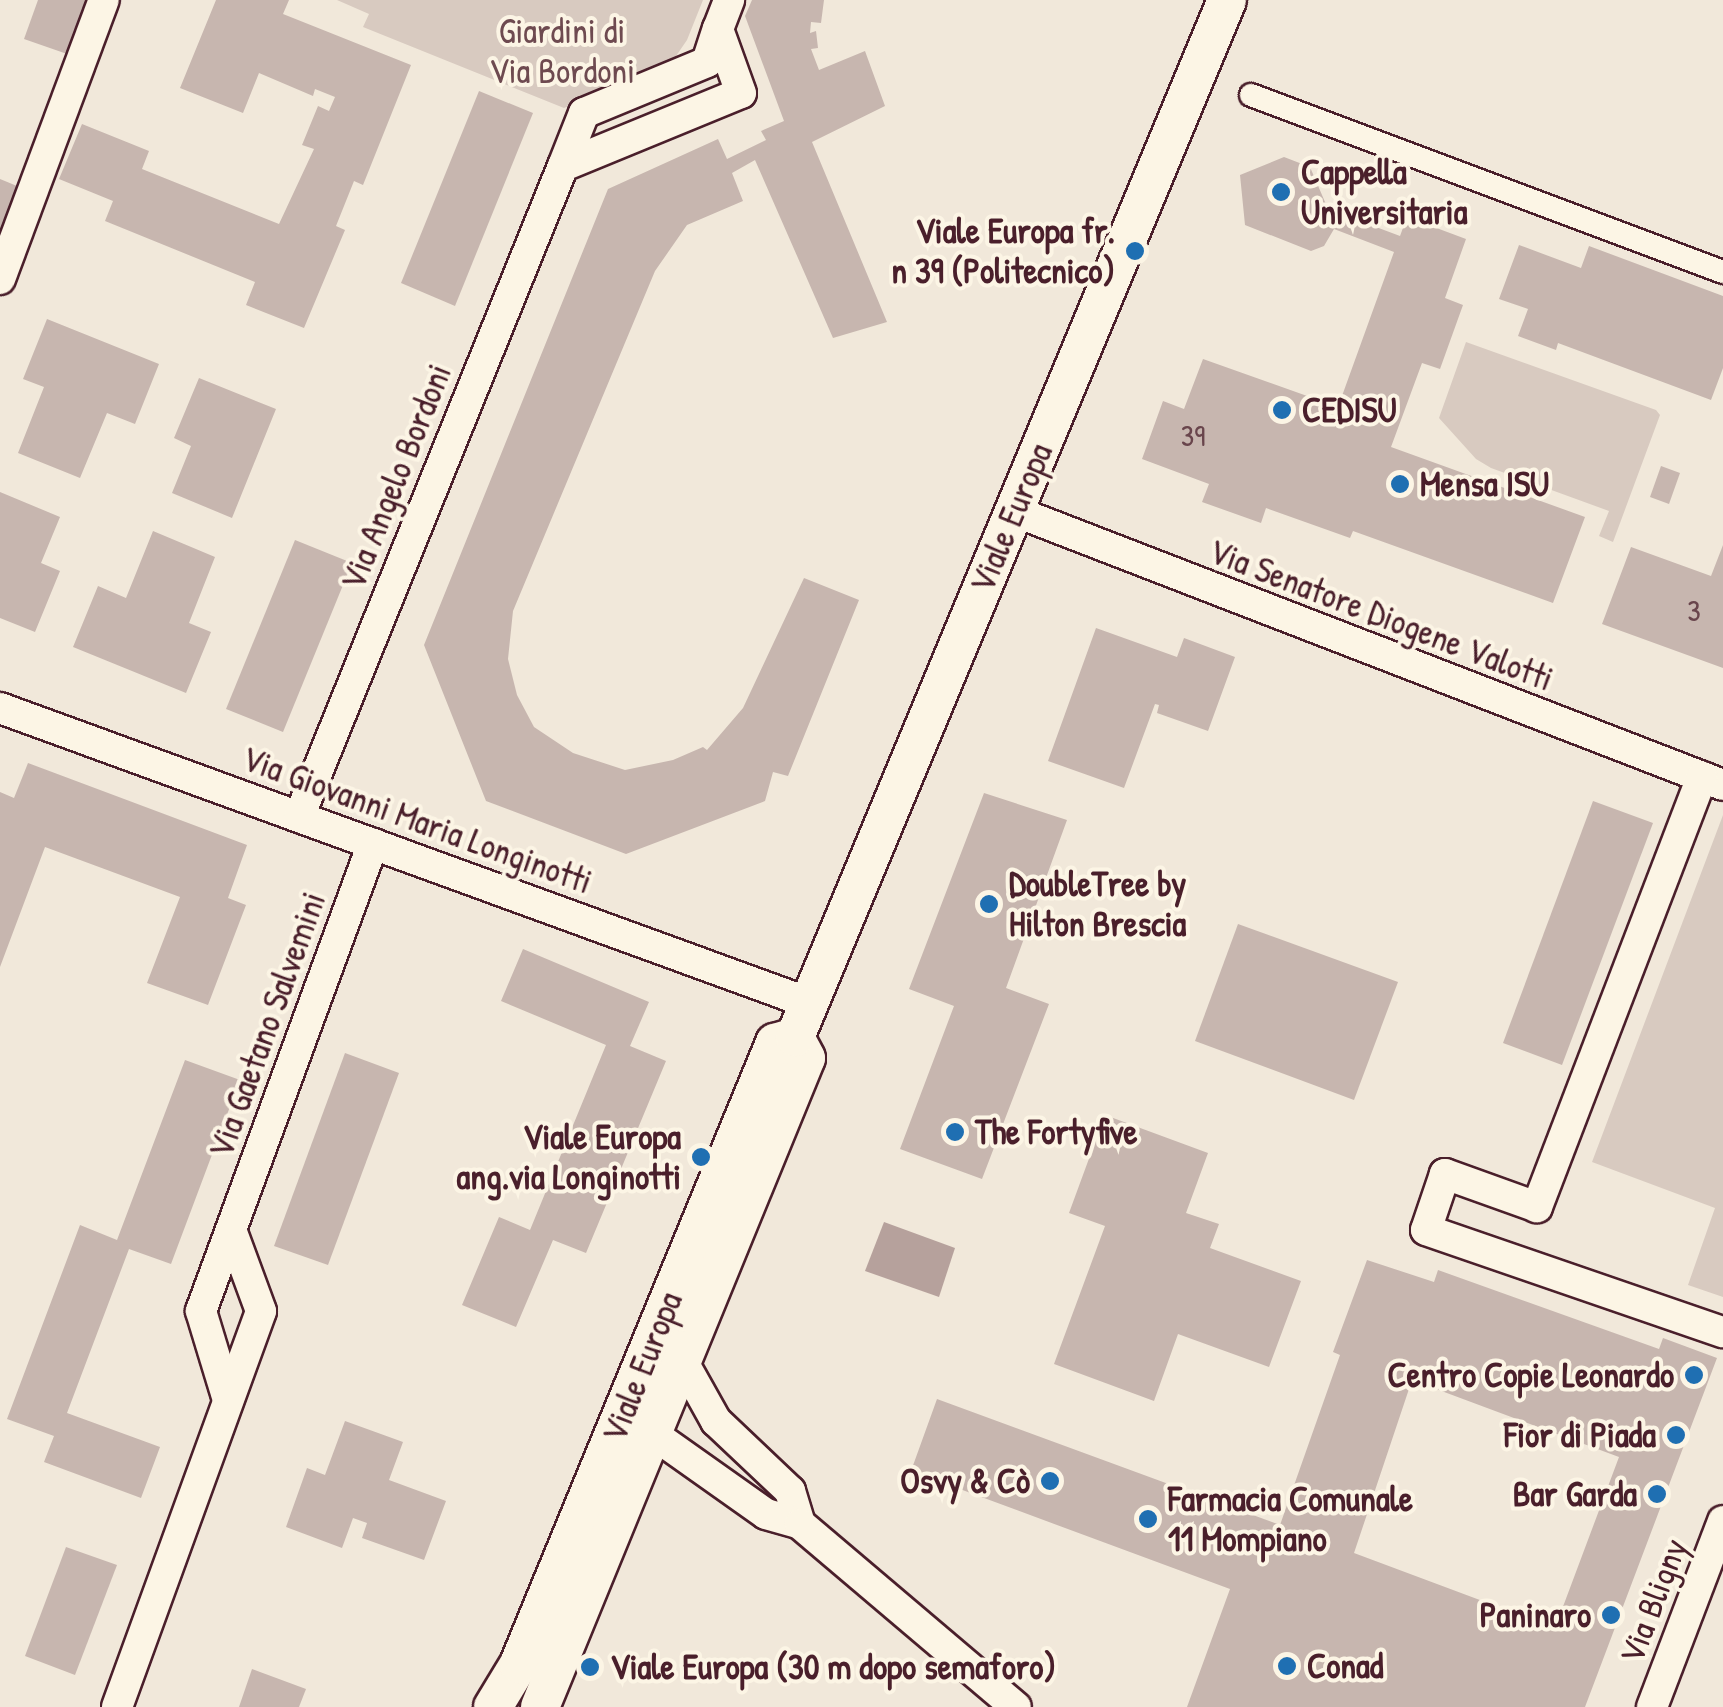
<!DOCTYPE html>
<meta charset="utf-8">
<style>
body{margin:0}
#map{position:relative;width:1723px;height:1707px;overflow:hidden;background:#f1e8da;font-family:"Patrick Hand",sans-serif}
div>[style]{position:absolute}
.green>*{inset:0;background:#d8cac0}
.water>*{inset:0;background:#b6a19c}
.building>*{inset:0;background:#c7b6af}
.roads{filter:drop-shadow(2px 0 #4a1f2b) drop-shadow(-2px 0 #4a1f2b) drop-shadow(0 2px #4a1f2b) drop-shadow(0 -2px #4a1f2b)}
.pedestrian>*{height:22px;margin:-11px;padding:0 11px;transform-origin:11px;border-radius:11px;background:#fcf5e5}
.minor>*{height:30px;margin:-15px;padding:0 15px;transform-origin:15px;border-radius:15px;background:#fcf5e5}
.tertiary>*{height:38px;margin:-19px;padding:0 19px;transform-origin:19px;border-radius:19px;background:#fcf5e5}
.dots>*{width:28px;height:28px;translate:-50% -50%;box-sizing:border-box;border:5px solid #fcf5e5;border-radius:50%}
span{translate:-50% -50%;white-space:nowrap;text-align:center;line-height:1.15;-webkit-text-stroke:8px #fcf5e5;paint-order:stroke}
.number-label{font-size:30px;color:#69454c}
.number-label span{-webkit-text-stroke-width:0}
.park-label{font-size:35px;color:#6e4a50}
.poi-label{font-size:35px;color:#4a1f2b;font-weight:700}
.left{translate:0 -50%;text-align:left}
.right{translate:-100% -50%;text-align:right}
.street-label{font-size:35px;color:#4a1f2b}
</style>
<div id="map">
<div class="green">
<i style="clip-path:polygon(337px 0,703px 0,687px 40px,674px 59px,652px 72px,564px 108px,363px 27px,369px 14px)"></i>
<i style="clip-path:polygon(1466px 342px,1656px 410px,1660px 415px,1613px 542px,1599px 536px,1609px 511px,1491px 468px,1476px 459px,1439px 418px)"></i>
<i style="clip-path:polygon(1723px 815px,1723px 1297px,1688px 1285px,1715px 1208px,1592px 1162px)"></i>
</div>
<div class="water">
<i style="clip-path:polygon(884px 1222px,955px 1248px,939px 1297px,865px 1271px)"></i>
</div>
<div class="building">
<i style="clip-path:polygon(38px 0,90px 0,70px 55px,24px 39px)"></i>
<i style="clip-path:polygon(216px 0,289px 0,283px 14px,411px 65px,363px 185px,354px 181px,336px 226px,345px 230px,304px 328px,246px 305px,255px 282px,105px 221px,113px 201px,59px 179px,82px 124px,149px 151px,142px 169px,279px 224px,314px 149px,302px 145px,318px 106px,329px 111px,335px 97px,315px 89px,313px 96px,259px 73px,243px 113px,180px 88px)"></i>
<i style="clip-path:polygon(752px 0,824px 0,821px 23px,811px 22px,810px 33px,816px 31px,818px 48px,811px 49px,819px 70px,865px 51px,885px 106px,812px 142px,887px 322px,833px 338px,755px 160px,732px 173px,743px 201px,687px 225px,655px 271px,513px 611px,508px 659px,517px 695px,534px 727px,573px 753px,625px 770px,673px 760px,703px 747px,707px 750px,743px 708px,804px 578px,859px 600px,788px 776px,773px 772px,765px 801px,626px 854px,486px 801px,424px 645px,608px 189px,718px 139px,727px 159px,766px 140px,761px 131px,784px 121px,745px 16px)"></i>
<i style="clip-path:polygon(479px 91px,533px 113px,455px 306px,401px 283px)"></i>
<i style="clip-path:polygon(1284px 157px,1310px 167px,1328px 209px,1400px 236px,1407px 217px,1466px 239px,1445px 298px,1463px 305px,1440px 369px,1422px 363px,1391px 447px,1585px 517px,1553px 603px,1353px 531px,1350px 538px,1266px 508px,1261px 523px,1202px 502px,1209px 484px,1142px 459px,1163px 401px,1184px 409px,1203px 359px,1338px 407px,1394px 252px,1334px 229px,1324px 246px,1311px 251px,1245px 225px,1240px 175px)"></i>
<i style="clip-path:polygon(0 179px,17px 186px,1px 233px,0 233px)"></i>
<i style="clip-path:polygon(1519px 245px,1581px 268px,1589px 246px,1723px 296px,1723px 368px,1711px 400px,1558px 343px,1556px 350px,1518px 336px,1528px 309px,1499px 299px)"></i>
<i style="clip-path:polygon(47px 319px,159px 364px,135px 424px,107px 413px,80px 478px,18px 453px,44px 387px,23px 379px)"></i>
<i style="clip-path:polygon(199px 378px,276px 409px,232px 518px,172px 493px,191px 446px,174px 438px)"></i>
<i style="clip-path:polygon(1661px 466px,1680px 473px,1669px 504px,1650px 497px)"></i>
<i style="clip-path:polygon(0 492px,60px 517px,41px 563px,60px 571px,35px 632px,0 618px)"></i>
<i style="clip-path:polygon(153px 531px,215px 557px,189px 623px,211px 632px,186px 693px,73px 647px,98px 586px,126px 598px)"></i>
<i style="clip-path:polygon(295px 540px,352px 563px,283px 732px,226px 709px)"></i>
<i style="clip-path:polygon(1723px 545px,1723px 668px,1602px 624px,1631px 547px,1711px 576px)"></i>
<i style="clip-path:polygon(1096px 628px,1177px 657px,1184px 638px,1235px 657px,1208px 731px,1157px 713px,1159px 705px,1155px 704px,1124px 788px,1048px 761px)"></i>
<i style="clip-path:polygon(28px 763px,247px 845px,228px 898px,246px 905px,208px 1005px,147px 983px,180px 897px,45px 847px,0 967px,0 792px,14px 798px)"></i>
<i style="clip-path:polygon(984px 793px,1067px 820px,1006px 988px,1049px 1004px,982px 1179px,900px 1149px,954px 1006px,909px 989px)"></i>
<i style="clip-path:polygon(1593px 801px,1653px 823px,1562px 1065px,1503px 1043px)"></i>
<i style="clip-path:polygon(1238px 924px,1398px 982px,1354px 1100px,1195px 1041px)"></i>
<i style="clip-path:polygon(523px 949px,649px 1002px,630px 1046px,666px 1061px,586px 1253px,553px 1240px,516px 1327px,462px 1305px,499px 1217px,530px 1230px,606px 1045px,501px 1001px)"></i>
<i style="clip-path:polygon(345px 1053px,399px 1073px,328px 1265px,274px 1246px)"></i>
<i style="clip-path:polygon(185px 1060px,240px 1080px,171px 1264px,129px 1249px,67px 1413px,160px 1447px,141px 1498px,44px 1462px,54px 1436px,7px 1419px,80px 1225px,117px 1240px)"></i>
<i style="clip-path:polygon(1105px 1115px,1208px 1153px,1186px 1213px,1219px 1224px,1210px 1248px,1301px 1281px,1269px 1367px,1178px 1334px,1154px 1401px,1054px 1364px,1105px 1226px,1069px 1213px)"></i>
<i style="clip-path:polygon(evenodd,1367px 1260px,1434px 1282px,1438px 1270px,1659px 1349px,1663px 1338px,1717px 1358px,1585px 1707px,1187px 1707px,1230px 1589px,911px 1471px,937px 1399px,1280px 1525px,1340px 1355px,1333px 1352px,1367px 1260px,1412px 1380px,1619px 1457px,1555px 1628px,1354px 1553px,1412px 1380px)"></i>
<i style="clip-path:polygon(345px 1421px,403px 1442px,389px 1480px,446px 1501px,424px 1560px,362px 1538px,367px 1523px,353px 1518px,342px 1548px,286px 1527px,307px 1468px,325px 1475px)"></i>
<i style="clip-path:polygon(66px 1547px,117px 1565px,75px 1675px,25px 1656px)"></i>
<i style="clip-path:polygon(252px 1669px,306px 1689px,299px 1707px,239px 1707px)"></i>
</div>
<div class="roads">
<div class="pedestrian">
<i style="left:1251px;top:95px;width:504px;rotate:20.56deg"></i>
</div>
<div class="minor">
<i style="left:563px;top:166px;width:57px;rotate:-68.4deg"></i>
<i style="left:584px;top:113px;width:133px;rotate:-22.5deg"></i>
<i style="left:707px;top:62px;width:35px;rotate:-72deg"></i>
<i style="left:0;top:279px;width:298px;rotate:-69.6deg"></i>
<i style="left:1014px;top:511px;width:760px;rotate:21.13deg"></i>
<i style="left:0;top:708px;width:861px;rotate:20.03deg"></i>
<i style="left:1702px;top:777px;width:461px;rotate:111deg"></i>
<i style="left:1537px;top:1207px;width:98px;rotate:-160.3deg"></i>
<i style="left:1445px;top:1174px;width:59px;rotate:108.7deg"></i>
<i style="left:1426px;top:1230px;width:314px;rotate:19deg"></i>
<i style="left:299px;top:817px;width:702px;rotate:-67.93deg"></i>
<i style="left:563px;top:166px;width:192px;rotate:-22.3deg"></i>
<i style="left:741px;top:93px;width:68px;rotate:-109.8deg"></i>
<i style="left:718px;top:29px;width:31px;rotate:-69deg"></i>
<i style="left:683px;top:1362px;width:68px;rotate:60.8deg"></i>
<i style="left:716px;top:1421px;width:102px;rotate:43.4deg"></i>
<i style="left:790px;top:1491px;width:34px;rotate:73deg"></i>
<i style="left:228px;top:1400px;width:93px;rotate:-106.9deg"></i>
<i style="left:201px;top:1311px;width:498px;rotate:-69.8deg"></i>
<i style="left:653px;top:1434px;width:138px;rotate:35.3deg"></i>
<i style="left:766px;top:1514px;width:35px;rotate:16deg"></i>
<i style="left:800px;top:1524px;width:283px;rotate:40.3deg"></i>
<i style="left:117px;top:1707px;width:421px;rotate:-70deg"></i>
<i style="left:261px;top:1311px;width:84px;rotate:-110.2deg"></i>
<i style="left:1652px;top:1707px;width:199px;rotate:-69.1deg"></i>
</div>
<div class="tertiary">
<i style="left:493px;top:1707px;width:50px;rotate:-58.8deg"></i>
<i style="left:519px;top:1664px;width:672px;rotate:-67.6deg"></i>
<i style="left:775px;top:1043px;width:21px;rotate:-17deg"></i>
<i style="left:540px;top:1707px;width:701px;rotate:-67.71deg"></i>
<i style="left:806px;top:1058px;width:24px;rotate:-118deg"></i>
<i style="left:795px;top:1037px;width:1123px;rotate:-67.38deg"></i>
</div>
</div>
<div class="dots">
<i style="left:1281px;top:192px;background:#1f6fb2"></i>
<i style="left:1135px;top:251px;background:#1f6fb2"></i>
<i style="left:1282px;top:410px;background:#1f6fb2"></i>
<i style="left:1400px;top:484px;background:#1f6fb2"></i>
<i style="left:989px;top:904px;background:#1f6fb2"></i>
<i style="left:955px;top:1132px;background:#1f6fb2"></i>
<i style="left:701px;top:1157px;background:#1f6fb2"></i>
<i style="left:1694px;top:1375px;background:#1f6fb2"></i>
<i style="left:1676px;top:1435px;background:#1f6fb2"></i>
<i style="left:1050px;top:1481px;background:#1f6fb2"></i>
<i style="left:1657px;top:1494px;background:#1f6fb2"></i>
<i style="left:1148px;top:1519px;background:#1f6fb2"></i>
<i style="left:1611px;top:1615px;background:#1f6fb2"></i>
<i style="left:1287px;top:1666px;background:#1f6fb2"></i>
<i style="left:590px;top:1667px;background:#1f6fb2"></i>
</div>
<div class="number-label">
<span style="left:1193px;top:435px">39</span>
<span style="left:1694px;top:610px">3</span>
</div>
<div class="park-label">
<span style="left:562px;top:51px">Giardini di<br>Via Bordoni</span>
</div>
<div class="poi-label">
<span class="left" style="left:1301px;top:192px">Cappella<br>Universitaria</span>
<span class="right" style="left:1115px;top:251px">Viale Europa fr.<br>n 39 (Politecnico)</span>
<span class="left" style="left:1302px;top:410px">CEDISU</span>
<span class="left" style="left:1420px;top:484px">Mensa ISU</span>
<span class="left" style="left:1009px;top:904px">DoubleTree by<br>Hilton Brescia</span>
<span class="left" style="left:975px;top:1132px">The Fortyfive</span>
<span class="right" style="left:681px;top:1157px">Viale Europa<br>ang.via Longinotti</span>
<span class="right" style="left:1674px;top:1375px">Centro Copie Leonardo</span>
<span class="right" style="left:1656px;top:1435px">Fior di Piada</span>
<span class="right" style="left:1030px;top:1481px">Osvy &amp; Cò</span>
<span class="right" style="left:1637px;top:1494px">Bar Garda</span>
<span class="left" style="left:1168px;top:1519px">Farmacia Comunale<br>11 Mompiano</span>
<span class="right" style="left:1591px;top:1615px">Paninaro</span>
<span class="left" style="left:1307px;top:1666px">Conad</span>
<span class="left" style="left:610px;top:1667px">Viale Europa (30 m dopo semaforo)</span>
</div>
<div class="street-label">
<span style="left:396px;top:477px;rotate:-68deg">Via Angelo Bordoni</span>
<span style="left:1011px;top:518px;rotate:-67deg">Viale Europa</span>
<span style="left:1381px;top:615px;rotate:21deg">Via Senatore Diogene Valotti</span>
<span style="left:417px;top:820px;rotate:20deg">Via Giovanni Maria Longinotti</span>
<span style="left:267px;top:1025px;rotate:-70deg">Via Gaetano Salvemini</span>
<span style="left:642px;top:1367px;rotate:-68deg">Viale Europa</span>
<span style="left:1653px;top:1601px;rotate:-69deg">Via Bligny</span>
</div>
</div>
